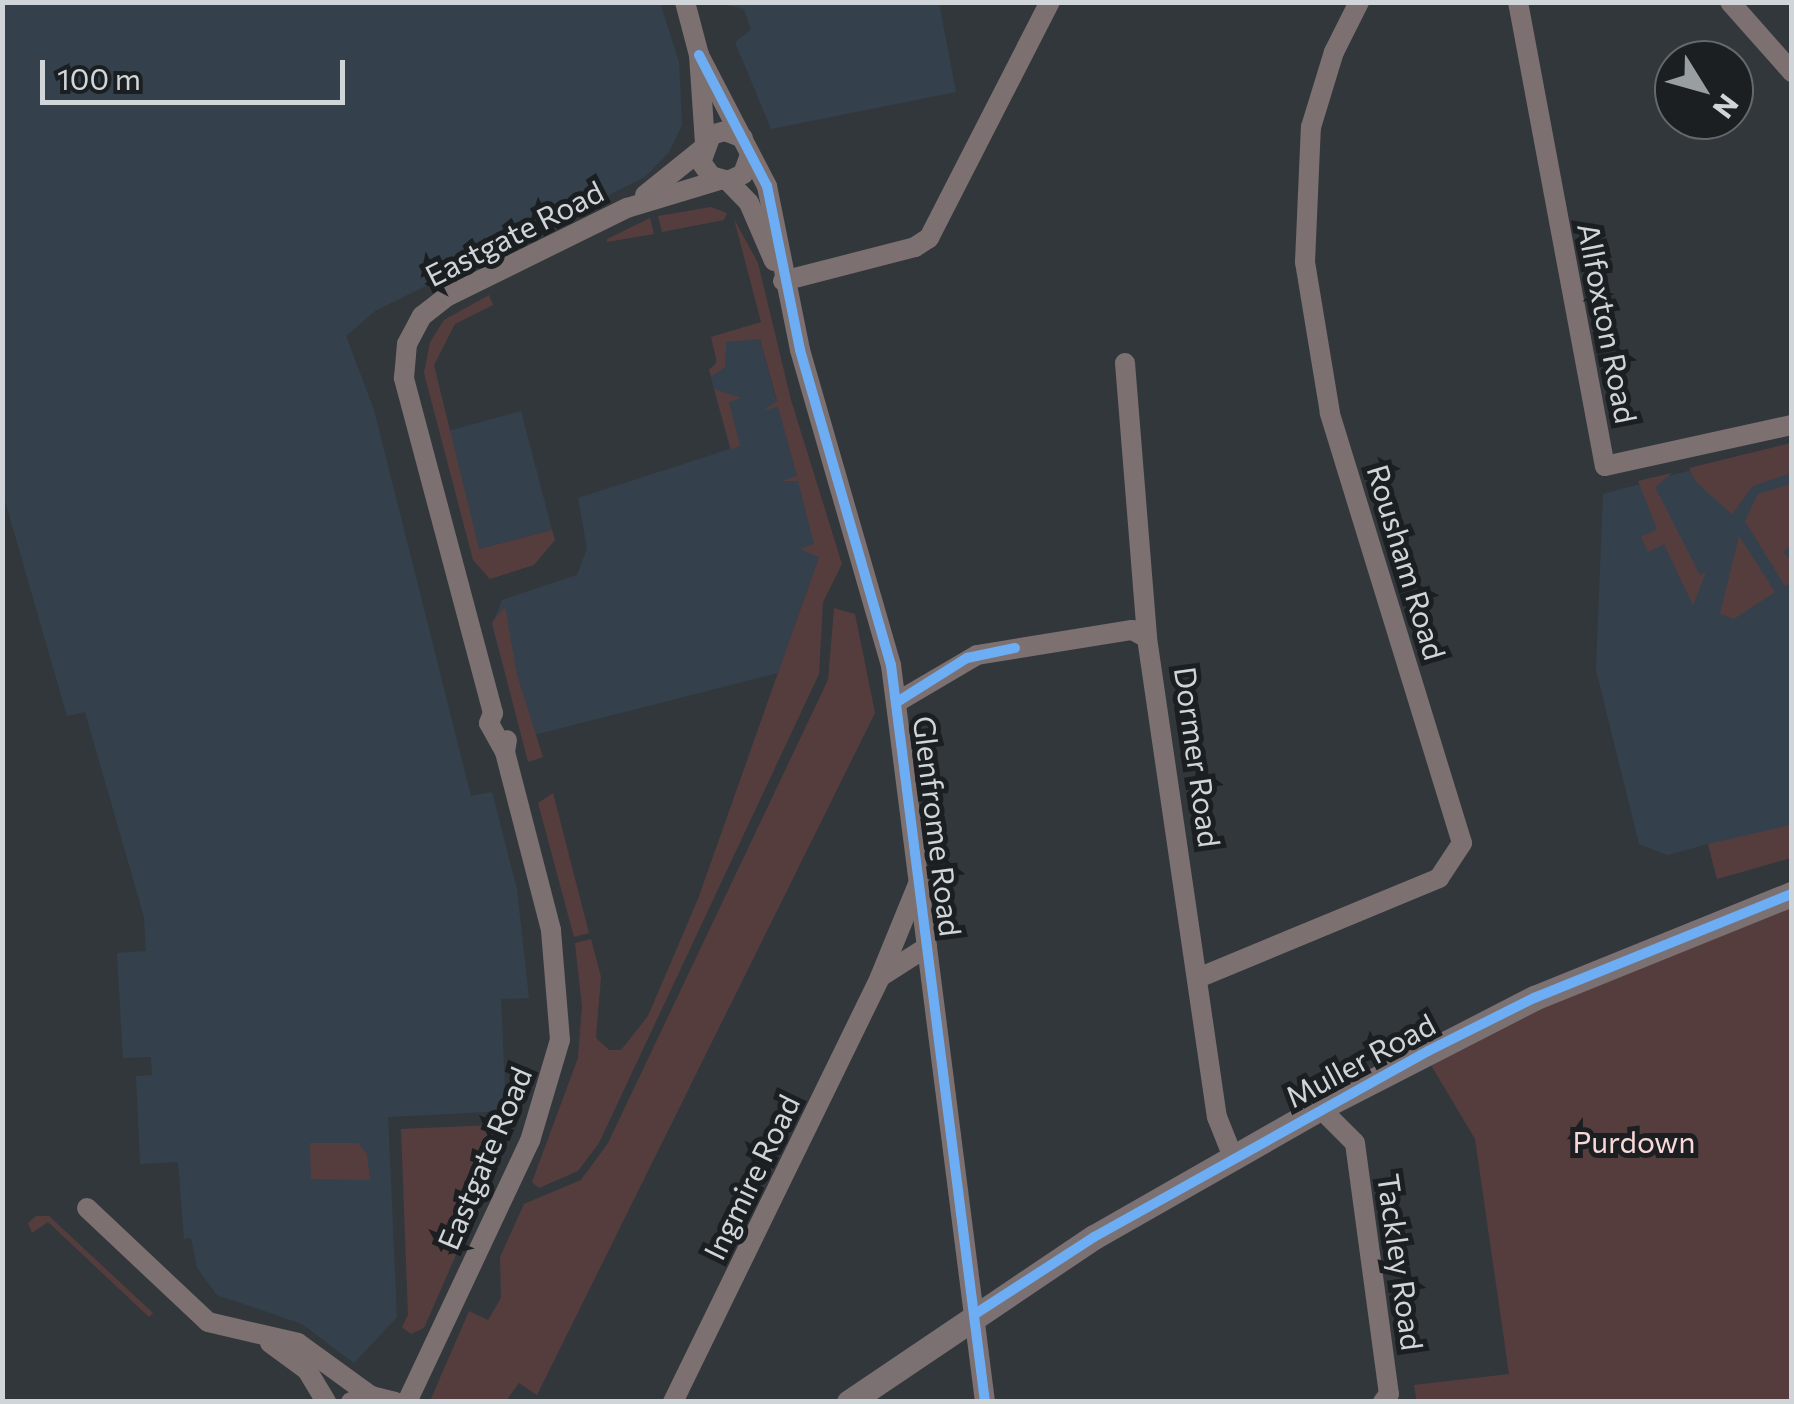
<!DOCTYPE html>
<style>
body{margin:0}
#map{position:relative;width:1794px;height:1404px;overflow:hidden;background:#32373c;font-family:Commissioner,sans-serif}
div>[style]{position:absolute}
.built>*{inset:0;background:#34414c}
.green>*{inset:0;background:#563d3d}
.minor>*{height:20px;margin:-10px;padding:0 10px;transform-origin:10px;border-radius:10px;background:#7c7070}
.major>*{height:25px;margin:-12.5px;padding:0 12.5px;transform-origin:12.5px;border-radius:12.5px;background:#7b7072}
.cycleway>*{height:10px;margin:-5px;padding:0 5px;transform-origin:5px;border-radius:5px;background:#6dadf4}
span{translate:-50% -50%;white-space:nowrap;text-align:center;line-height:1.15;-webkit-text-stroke:10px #1b1f22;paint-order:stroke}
.street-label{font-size:30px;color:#d0d5da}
.park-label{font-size:30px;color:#f9d8d7}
.frame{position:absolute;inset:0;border:5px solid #d0d5da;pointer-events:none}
.north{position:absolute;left:1654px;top:40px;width:100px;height:100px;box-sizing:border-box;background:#1b1f22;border:2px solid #63686c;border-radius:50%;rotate:127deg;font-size:28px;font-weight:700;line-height:40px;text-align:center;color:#d0d5da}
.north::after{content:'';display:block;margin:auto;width:35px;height:45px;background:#999ea3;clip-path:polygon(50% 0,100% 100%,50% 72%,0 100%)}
.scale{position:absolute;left:40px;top:60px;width:305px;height:45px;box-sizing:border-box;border:5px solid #d0d5da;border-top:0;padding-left:12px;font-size:30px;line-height:35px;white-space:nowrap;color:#d0d5da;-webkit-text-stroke:8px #1b1f22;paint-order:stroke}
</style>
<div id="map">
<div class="built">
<i style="clip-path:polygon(3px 3px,660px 3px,679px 62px,682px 125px,669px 152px,645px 177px,375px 311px,346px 336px,374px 410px,471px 796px,492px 792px,517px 890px,529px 998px,501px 999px,506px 1111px,388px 1117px,397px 1317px,354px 1363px,302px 1324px,217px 1295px,197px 1268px,191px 1238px,184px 1239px,178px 1162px,140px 1164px,136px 1076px,152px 1075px,151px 1057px,123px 1058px,117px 953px,146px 951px,144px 917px,85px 712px,67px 716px,3px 494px)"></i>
<i style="clip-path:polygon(718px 3px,939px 3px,956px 92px,771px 129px,735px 42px,751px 30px,744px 9px)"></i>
<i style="clip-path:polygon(757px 329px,819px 557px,778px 673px,522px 738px,492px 625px,502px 600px,577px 575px,587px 548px,578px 498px,730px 449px,711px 377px,723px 338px)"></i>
<i style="clip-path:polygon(521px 411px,552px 530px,479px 549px,448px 431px)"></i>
<i style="clip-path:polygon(1791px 443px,1791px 858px,1717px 879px,1708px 844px,1667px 855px,1639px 844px,1596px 670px,1603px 494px)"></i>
</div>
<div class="green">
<i style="clip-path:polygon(711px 207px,727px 213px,724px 220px,662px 232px,658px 216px)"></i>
<i style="clip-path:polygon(650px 218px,654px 234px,607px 242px,607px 239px)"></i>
<i style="clip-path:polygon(734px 219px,758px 263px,791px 400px,842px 564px,823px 602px,819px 674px,599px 1143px,578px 1171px,539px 1188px,532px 1182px,578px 1058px,582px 1006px,575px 943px,591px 939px,601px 977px,596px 1038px,609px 1050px,621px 1050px,648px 1016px,698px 899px,819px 557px,800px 549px,814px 544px,798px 481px,782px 481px,797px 476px,778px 407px,764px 410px,777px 401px,760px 339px,726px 342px,725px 367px,711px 377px,709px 370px,717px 362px,711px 337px,761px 322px)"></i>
<i style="clip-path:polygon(489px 295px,493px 305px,455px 324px,434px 365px,479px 549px,552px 530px,555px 540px,534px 565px,490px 579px,473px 560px,424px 373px,430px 342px,444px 320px)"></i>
<i style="clip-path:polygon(714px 389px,741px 398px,729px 402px,740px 446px,731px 449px)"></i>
<i style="clip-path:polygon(1791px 443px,1791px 473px,1753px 486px,1732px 514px,1696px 482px,1689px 468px)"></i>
<i style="clip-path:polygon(1672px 473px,1655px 487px,1700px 575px,1706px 572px,1693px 605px,1664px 544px,1648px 552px,1641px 537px,1657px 529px,1638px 481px)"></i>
<i style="clip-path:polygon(1791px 484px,1791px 544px,1783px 553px,1791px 559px,1791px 582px,1785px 586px,1745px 521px,1758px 494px)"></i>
<i style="clip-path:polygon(1739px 536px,1775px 592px,1734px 619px,1720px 614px)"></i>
<i style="clip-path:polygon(505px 607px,517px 675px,543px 757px,528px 762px,492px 622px)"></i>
<i style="clip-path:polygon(834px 608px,855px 614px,875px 713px,537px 1395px,519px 1383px,506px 1401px,430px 1401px,469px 1311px,488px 1320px,501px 1298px,500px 1257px,524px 1204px,581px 1180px,608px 1143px,828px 680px)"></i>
<i style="clip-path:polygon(553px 793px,589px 933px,574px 937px,538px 803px)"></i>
<i style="clip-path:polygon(1791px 825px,1791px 858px,1717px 879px,1708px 844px)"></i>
<i style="clip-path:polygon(1791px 908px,1791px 1401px,1417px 1402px,1414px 1385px,1509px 1374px,1475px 1139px,1425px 1055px)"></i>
<i style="clip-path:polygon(493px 1125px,500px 1154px,424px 1328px,411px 1334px,402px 1327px,408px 1315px,401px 1129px)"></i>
<i style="clip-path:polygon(310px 1143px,358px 1143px,367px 1154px,370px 1180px,311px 1179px)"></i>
<i style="clip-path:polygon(36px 1216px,49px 1216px,153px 1313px,149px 1317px,48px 1222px,32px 1233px,28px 1223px)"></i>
</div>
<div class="minor">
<i style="left:685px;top:2px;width:55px;rotate:75.2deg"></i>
<i style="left:699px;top:55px;width:87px;rotate:86.1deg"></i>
<i style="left:1518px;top:2px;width:472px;rotate:79.4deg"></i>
<i style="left:1605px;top:466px;width:191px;rotate:-12.4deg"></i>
<i style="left:1730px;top:2px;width:94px;rotate:48.5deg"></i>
<i style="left:699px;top:55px;width:148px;rotate:62.6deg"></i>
<i style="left:767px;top:186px;width:167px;rotate:78.6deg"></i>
<i style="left:800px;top:350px;width:328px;rotate:73.9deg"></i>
<i style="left:891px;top:665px;width:743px;rotate:82.73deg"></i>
<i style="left:743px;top:138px;width:19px;rotate:-159deg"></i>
<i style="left:725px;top:131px;width:15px;rotate:164deg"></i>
<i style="left:711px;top:135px;width:29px;rotate:110deg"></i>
<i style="left:701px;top:162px;width:17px;rotate:54deg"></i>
<i style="left:711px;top:176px;width:18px;rotate:16deg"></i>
<i style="left:728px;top:181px;width:17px;rotate:-25deg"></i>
<i style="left:743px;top:174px;width:20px;rotate:-70deg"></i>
<i style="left:728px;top:181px;width:30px;rotate:46deg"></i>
<i style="left:749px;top:203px;width:63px;rotate:66.7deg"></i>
<i style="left:645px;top:195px;width:72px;rotate:-38.8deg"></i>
<i style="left:783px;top:281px;width:136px;rotate:-14.4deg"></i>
<i style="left:915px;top:247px;width:17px;rotate:-33deg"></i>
<i style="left:929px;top:238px;width:265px;rotate:-62.9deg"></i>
<i style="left:1125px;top:363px;width:276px;rotate:85.4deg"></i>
<i style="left:1147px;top:638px;width:484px;rotate:81.7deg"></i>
<i style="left:1217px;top:1117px;width:43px;rotate:68.2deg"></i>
<i style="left:897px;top:702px;width:93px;rotate:-30.4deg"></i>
<i style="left:977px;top:655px;width:157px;rotate:-9.2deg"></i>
<i style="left:1132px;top:630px;width:17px;rotate:28deg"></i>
<i style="left:505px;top:752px;width:33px;rotate:-119deg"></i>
<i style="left:489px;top:723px;width:11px;rotate:-68deg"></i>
<i style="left:493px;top:713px;width:347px;rotate:-104.9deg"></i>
<i style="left:404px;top:378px;width:34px;rotate:-85deg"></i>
<i style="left:407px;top:344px;width:32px;rotate:-62deg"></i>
<i style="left:422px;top:316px;width:31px;rotate:-38deg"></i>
<i style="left:446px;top:297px;width:202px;rotate:-26.2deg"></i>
<i style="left:627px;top:208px;width:96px;rotate:-16.9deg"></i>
<i style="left:918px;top:884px;width:100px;rotate:112.2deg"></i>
<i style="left:880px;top:977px;width:56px;rotate:-32.6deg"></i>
<i style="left:1198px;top:978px;width:261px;rotate:-22.5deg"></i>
<i style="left:1439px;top:878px;width:42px;rotate:-56.7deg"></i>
<i style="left:1462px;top:843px;width:450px;rotate:-107.1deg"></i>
<i style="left:1330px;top:413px;width:153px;rotate:-99.4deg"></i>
<i style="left:1305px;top:262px;width:135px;rotate:-87.5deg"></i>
<i style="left:1311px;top:127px;width:78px;rotate:-73deg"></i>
<i style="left:1334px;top:52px;width:56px;rotate:-63.4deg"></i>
<i style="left:1320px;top:1108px;width:49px;rotate:45deg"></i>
<i style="left:1355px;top:1143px;width:253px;rotate:82.3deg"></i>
<i style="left:1389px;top:1394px;width:10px;rotate:127deg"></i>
<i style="left:87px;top:1208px;width:166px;rotate:43.3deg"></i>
<i style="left:208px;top:1322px;width:92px;rotate:13.1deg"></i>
<i style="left:298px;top:1343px;width:90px;rotate:36deg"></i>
<i style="left:270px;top:1343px;width:46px;rotate:36.1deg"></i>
<i style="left:307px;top:1370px;width:37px;rotate:59deg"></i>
<i style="left:351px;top:1402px;width:21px;rotate:-17deg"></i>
<i style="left:371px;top:1396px;width:25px;rotate:14deg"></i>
<i style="left:407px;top:1402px;width:289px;rotate:-64.8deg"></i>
<i style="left:530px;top:1141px;width:105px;rotate:-73.5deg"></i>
<i style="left:560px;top:1040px;width:110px;rotate:-94.7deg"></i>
<i style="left:551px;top:930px;width:184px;rotate:-104.5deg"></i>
<i style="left:505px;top:752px;width:12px;rotate:-81deg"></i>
<i style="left:673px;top:1402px;width:473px;rotate:-64deg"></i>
</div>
<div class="major">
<i style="left:849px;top:1402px;width:295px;rotate:-34deg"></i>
<i style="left:1094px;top:1237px;width:260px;rotate:-29.7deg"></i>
<i style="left:1320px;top:1108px;width:241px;rotate:-27.2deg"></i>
<i style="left:1534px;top:998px;width:278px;rotate:-22deg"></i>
</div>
<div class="cycleway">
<i style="left:699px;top:55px;width:148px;rotate:62.6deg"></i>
<i style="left:767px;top:186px;width:167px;rotate:78.6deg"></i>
<i style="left:800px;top:350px;width:328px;rotate:73.9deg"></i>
<i style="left:891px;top:665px;width:743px;rotate:82.73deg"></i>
<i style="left:897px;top:702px;width:83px;rotate:-32.2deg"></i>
<i style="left:967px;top:658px;width:49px;rotate:-11.8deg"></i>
<i style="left:975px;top:1314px;width:142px;rotate:-32.9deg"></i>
<i style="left:1094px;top:1237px;width:382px;rotate:-29.1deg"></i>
<i style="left:1428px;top:1051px;width:119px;rotate:-26.6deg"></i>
<i style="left:1534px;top:998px;width:278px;rotate:-22deg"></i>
</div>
<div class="street-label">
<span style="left:514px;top:233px;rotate:-27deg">Eastgate Road</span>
<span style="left:1608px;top:323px;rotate:79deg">Allfoxton Road</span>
<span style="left:1407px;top:562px;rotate:73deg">Rousham Road</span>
<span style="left:1198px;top:757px;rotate:82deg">Dormer Road</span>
<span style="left:938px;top:826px;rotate:83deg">Glenfrome Road</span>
<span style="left:1360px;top:1060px;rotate:-28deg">Muller Road</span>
<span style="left:484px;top:1158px;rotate:-67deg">Eastgate Road</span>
<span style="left:751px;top:1177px;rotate:-64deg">Ingmire Road</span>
<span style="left:1401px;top:1262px;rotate:82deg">Tackley Road</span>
</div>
<div class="park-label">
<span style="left:1634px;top:1141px">Purdown</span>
</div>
<div class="frame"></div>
<div class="north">N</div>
<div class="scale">100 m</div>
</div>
